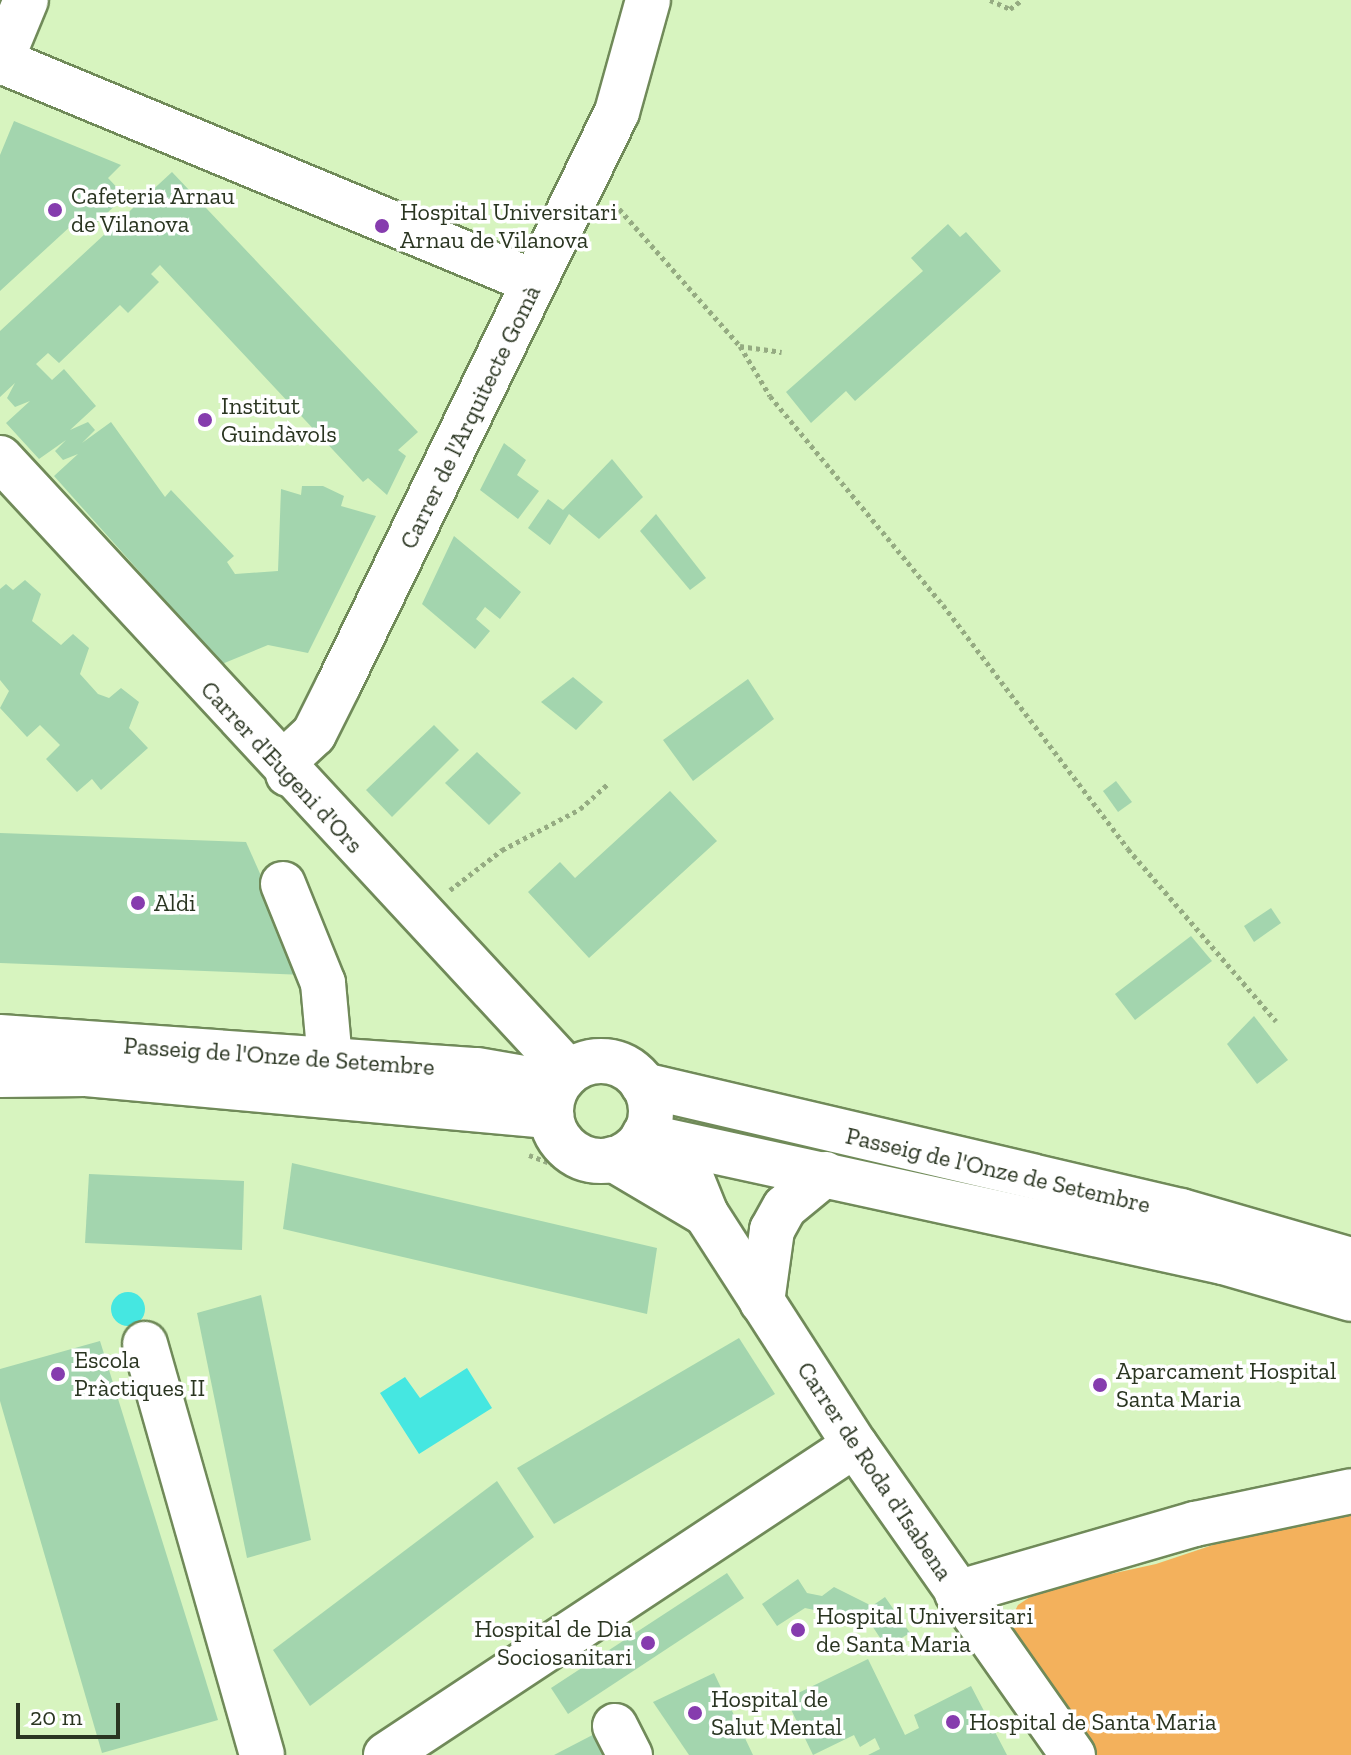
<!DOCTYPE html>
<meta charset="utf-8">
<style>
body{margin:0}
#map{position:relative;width:1351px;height:1755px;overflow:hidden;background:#d7f4bf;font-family:"Zilla Slab",serif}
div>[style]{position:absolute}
.green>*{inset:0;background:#f3b15c}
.water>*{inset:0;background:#45e7e1}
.round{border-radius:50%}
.building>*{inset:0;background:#a3d5ae}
.path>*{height:5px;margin-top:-2.5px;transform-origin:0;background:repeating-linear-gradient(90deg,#95ab82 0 4px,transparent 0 8px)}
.roads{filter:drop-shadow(2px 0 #708a59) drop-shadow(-2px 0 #708a59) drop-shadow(0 2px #708a59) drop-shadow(0 -2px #708a59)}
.minor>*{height:44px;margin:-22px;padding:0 22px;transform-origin:22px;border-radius:22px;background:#fff}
.minor>.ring{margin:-22px;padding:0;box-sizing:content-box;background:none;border:44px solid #fff;border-radius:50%}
.dots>*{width:22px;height:22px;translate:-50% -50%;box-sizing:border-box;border:4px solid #fff;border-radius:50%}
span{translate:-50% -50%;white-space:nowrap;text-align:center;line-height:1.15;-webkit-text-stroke:7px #fff;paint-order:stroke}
.poi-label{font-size:24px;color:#2a3521}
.left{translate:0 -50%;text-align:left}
.right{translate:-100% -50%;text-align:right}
.street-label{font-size:24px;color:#2a3521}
.scale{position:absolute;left:16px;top:1703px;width:104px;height:36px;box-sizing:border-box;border:4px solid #2a3521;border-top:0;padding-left:10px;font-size:24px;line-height:28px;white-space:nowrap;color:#2a3521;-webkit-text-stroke:6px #fff;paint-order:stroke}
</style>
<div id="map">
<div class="green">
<i style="clip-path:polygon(1315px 1511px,1351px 1513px,1351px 1755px,1092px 1755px,1005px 1630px,1018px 1605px,1042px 1589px,1156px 1564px)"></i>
</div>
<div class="water">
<i class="round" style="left:111px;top:1292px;width:34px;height:34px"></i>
<i style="clip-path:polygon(467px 1368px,492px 1408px,419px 1454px,380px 1393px,405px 1377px,420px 1398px)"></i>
</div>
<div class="building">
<i style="clip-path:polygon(14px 121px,121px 165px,108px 178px,125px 196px,84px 235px,73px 224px,0 291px,0 155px)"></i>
<i style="clip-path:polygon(172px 172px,418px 432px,398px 450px,406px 456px,387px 495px,368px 478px,363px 482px,160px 265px,151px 274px,159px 282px,128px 313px,120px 305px,59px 363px,48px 353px,36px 364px,52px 380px,64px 369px,96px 406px,70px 430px,88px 422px,95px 430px,82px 443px,111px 422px,165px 497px,171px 490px,234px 556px,227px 562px,235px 574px,278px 571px,281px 489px,301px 495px,302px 486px,323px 486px,344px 496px,341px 506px,376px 516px,308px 653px,268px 645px,222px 664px,54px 476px,78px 454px,63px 460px,55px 451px,66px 440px,39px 459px,6px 423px,30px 401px,15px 407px,7px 398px,15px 383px,0 397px,0 331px)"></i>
<i style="clip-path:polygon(948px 224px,960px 237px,966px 232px,1001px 271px,855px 401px,846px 391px,811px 423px,786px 392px,923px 271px,911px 258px)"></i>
<i style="clip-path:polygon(504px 443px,526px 460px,517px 475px,539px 491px,518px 519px,480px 490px)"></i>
<i style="clip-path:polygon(612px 459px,643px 497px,599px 539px,569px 514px,550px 545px,528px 528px,548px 499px,563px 510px)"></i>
<i style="clip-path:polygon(656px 514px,706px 578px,690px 590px,640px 531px)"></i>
<i style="clip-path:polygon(454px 536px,521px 592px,500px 619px,485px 607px,476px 619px,490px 631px,475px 649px,422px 604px)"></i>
<i style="clip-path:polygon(25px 580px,41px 594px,32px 621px,61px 645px,73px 634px,89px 648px,80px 674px,98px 694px,109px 698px,121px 688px,139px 702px,129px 728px,148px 748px,101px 790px,92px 779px,77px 792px,46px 759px,60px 745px,40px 725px,27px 737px,0 708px,9px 691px,0 680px,0 589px,6px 584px,13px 590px)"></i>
<i style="clip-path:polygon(573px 677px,603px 702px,576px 730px,541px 702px)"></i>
<i style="clip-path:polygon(748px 679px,774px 719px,693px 781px,663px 740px)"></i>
<i style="clip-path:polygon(434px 725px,459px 750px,392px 817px,366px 790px)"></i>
<i style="clip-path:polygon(477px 752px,521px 793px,489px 825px,445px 783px)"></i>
<i style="clip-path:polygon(1116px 781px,1132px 802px,1118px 812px,1103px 791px)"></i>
<i style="clip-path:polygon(670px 791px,717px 841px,589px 958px,528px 892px,560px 862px,575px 878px)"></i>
<i style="clip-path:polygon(0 833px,246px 842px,305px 975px,0 963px)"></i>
<i style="clip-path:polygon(1271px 908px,1281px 923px,1254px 942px,1244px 926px)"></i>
<i style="clip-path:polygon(1191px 936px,1212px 961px,1135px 1020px,1115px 994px)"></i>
<i style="clip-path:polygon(1254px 1016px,1288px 1060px,1257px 1084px,1227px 1044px)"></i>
<i style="clip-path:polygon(292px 1163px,657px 1248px,647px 1314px,283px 1229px)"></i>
<i style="clip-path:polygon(89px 1174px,244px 1181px,242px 1250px,85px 1243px)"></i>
<i style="clip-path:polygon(261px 1295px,311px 1540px,247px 1558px,197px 1313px)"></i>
<i style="clip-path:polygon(739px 1338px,775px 1394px,554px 1524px,517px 1468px)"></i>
<i style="clip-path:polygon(100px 1341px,218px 1720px,102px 1753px,0 1401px,0 1369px)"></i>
<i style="clip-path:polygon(497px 1481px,534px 1537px,310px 1706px,273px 1650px)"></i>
<i style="clip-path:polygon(727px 1573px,744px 1598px,568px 1714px,551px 1688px)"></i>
<i style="clip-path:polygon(798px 1579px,807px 1593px,822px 1596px,834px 1587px,872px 1606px,885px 1597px,910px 1633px,886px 1647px,869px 1621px,828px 1623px,819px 1611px,805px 1608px,777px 1626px,762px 1604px)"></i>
<i style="clip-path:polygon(868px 1659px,905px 1735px,919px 1728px,914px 1715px,971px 1686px,1007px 1755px,868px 1755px,880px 1749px,875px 1738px,860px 1747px,854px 1735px,813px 1755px,786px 1699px)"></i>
<i style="clip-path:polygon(714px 1673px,753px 1755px,689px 1755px,653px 1702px)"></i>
<i style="clip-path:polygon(606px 1728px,620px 1755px,554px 1755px)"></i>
</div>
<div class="path">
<i style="left:990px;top:0;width:22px;rotate:24deg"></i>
<i style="left:1010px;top:9px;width:15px;rotate:-37deg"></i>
<i style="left:614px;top:203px;width:191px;rotate:48.6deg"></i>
<i style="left:740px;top:346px;width:42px;rotate:8.1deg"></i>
<i style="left:740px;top:346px;width:58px;rotate:59deg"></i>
<i style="left:770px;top:396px;width:271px;rotate:50.4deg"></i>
<i style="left:943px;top:605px;width:306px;rotate:52.8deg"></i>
<i style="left:1128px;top:849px;width:227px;rotate:49.3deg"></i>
<i style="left:450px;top:890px;width:66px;rotate:-37.6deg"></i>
<i style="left:502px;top:850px;width:88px;rotate:-27.7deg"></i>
<i style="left:580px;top:809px;width:39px;rotate:-42deg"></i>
<i style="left:529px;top:1155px;width:50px;rotate:21deg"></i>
</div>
<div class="roads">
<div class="minor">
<i style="left:1px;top:61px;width:577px;rotate:22.52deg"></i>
<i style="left:0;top:63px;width:68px;rotate:-67.6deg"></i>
<i style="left:0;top:458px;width:837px;rotate:47.18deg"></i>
<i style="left:288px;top:774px;width:14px;rotate:-98deg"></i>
<i style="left:286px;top:760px;width:38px;rotate:-43deg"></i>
<i style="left:314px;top:734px;width:54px;rotate:-63.4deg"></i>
<i style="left:338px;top:686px;width:638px;rotate:-64.08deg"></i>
<i style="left:617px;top:112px;width:116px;rotate:-74.5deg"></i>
<i style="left:283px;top:884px;width:107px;rotate:68deg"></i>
<i style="left:323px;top:983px;width:77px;rotate:84.8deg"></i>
<i style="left:0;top:1037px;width:478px;rotate:4deg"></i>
<i style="left:477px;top:1070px;width:82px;rotate:9.8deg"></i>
<i class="ring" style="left:551px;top:1061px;width:56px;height:56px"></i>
<i style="left:0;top:1075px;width:86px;rotate:-0.7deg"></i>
<i style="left:86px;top:1074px;width:467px;rotate:5.2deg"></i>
<i style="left:643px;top:1085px;width:553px;rotate:13.18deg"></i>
<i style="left:1181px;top:1211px;width:177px;rotate:16.1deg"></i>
<i style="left:644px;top:1135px;width:49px;rotate:33.4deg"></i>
<i style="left:685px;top:1162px;width:56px;rotate:68deg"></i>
<i style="left:706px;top:1214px;width:275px;rotate:57.2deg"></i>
<i style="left:855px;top:1445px;width:379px;rotate:54.9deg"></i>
<i style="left:658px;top:1139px;width:578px;rotate:12.28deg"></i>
<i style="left:1223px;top:1262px;width:133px;rotate:16.1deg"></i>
<i style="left:613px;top:1159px;width:108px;rotate:30.6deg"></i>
<i style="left:762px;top:1302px;width:73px;rotate:-82.1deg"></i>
<i style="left:772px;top:1230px;width:26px;rotate:-61deg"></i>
<i style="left:785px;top:1207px;width:52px;rotate:-39.5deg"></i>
<i style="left:145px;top:1344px;width:427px;rotate:74.1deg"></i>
<i style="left:957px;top:1593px;width:248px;rotate:-16.2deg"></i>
<i style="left:1195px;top:1524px;width:159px;rotate:-11.9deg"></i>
<i style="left:615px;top:1726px;width:33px;rotate:63deg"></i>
<i style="left:386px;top:1755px;width:562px;rotate:-33.46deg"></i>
</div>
</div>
<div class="dots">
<i style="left:55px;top:210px;background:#863cae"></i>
<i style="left:382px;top:226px;background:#863cae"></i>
<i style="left:205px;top:420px;background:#863cae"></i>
<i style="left:138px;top:903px;background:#863cae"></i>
<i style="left:58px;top:1374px;background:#863cae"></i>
<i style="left:1100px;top:1385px;background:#863cae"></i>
<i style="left:798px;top:1630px;background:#863cae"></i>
<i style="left:648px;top:1643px;background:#863cae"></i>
<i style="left:695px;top:1713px;background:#863cae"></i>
<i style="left:953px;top:1722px;background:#863cae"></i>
</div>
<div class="poi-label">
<span class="left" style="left:71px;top:210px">Cafeteria Arnau<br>de Vilanova</span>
<span class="left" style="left:400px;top:226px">Hospital Universitari<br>Arnau de Vilanova</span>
<span class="left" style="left:221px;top:420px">Institut<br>Guindàvols</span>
<span class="left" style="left:154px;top:903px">Aldi</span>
<span class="left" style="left:74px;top:1374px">Escola<br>Pràctiques II</span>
<span class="left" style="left:1116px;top:1385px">Aparcament Hospital<br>Santa Maria</span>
<span class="left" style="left:816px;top:1630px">Hospital Universitari<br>de Santa Maria</span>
<span class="right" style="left:632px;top:1643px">Hospital de Dia<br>Sociosanitari</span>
<span class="left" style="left:711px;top:1713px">Hospital de<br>Salut Mental</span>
<span class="left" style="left:969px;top:1722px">Hospital de Santa Maria</span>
</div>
<div class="street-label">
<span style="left:470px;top:417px;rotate:-64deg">Carrer de l'Arquitecte Gomà</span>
<span style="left:282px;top:767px;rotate:47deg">Carrer d'Eugeni d'Ors</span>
<span style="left:279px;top:1056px;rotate:4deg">Passeig de l'Onze de Setembre</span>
<span style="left:998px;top:1170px;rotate:13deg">Passeig de l'Onze de Setembre</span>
<span style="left:875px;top:1471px;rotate:56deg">Carrer de Roda d'Isabena</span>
</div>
<div class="scale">20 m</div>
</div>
